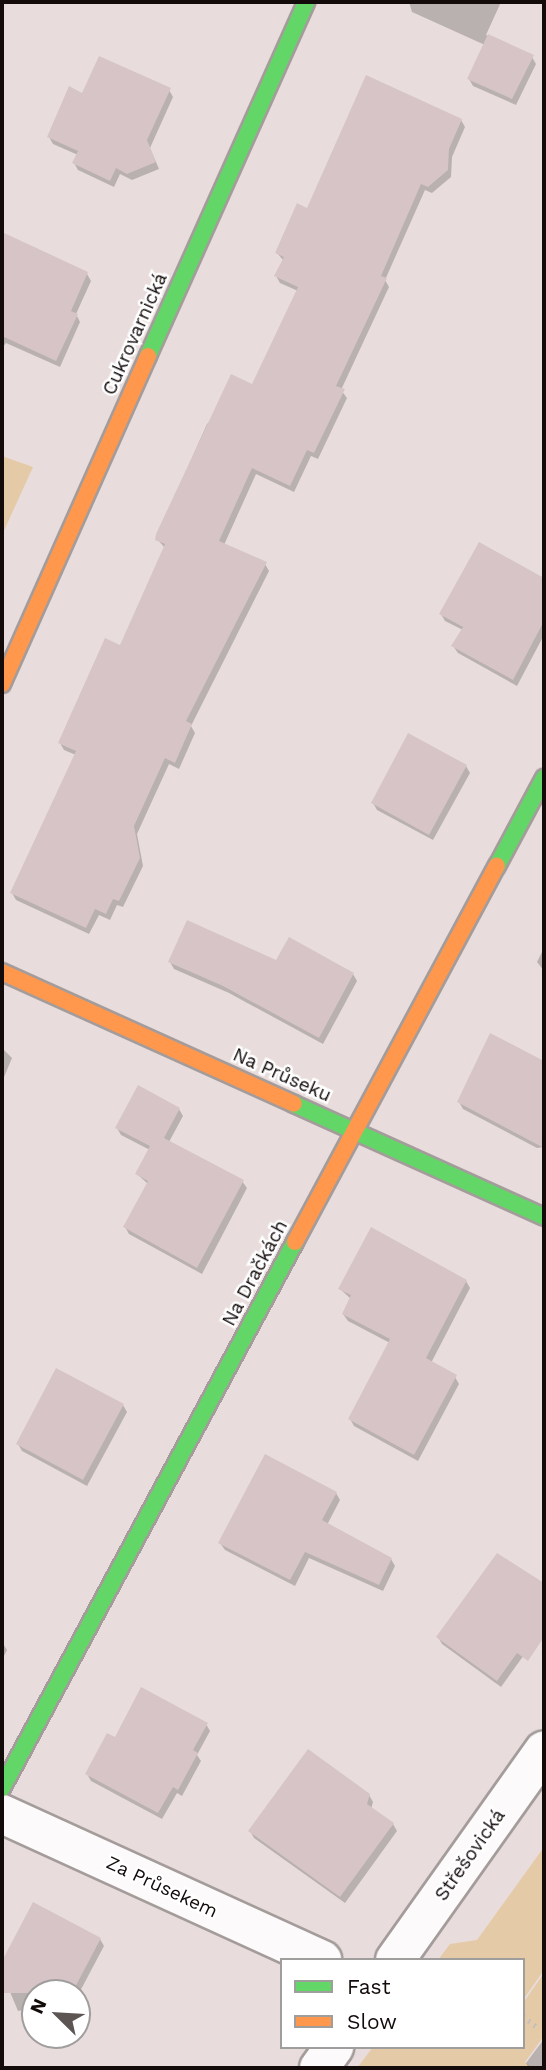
<!DOCTYPE html>
<meta charset="utf-8">
<style>
body{margin:0}
#map{position:relative;width:546px;height:2070px;overflow:hidden;background:#e8dddc;font-family:"Work Sans",sans-serif}
div>[style]{position:absolute}
.green>*{inset:0;background:#e4caa7}
.shadow>*{inset:0;background:#0003}
.building>*{inset:0;background:#d6c4c7}
.path>*{height:4.5px;margin-top:-2.25px;transform-origin:0;background:repeating-linear-gradient(90deg,#c2bfbe 0 2px,transparent 0 7px)}
.roads{filter:drop-shadow(2px 0 #a49c9b) drop-shadow(-2px 0 #a49c9b) drop-shadow(0 2px #a49c9b) drop-shadow(0 -2px #a49c9b)}
.street>*{height:38px;margin:-19px;padding:0 19px;transform-origin:19px;border-radius:19px;background:#fcfafa}
.fast>*{height:16px;margin:-8px;padding:0 8px;transform-origin:8px;border-radius:8px;background:#63d668}
.slow>*{height:16px;margin:-8px;padding:0 8px;transform-origin:8px;border-radius:8px;background:#ff974d}
span{translate:-50% -50%;white-space:nowrap;text-align:center;line-height:1.15;-webkit-text-stroke:5px #fff;paint-order:stroke}
.street-label{font-size:19px;color:#120b0a}
.frame{position:absolute;inset:0;border:4px solid #120b0a;pointer-events:none}
.legend{position:absolute;left:280px;top:1958px;width:245px;height:91px;box-sizing:border-box;background:#fff;border:2px solid #a09d9d;margin:0;padding:9px 12px;list-style:none;font-size:21px;color:#120b0a}
.legend li{display:flex;align-items:center;gap:14px;height:35px}
.legend b{width:35px;border:2px solid #a09d9d}
.north{position:absolute;left:21px;top:1979px;width:70px;height:70px;box-sizing:border-box;background:#fff;border:2px solid #a09d9d;border-radius:50%;rotate:294deg;font-size:19px;font-weight:700;line-height:28px;text-align:center;color:#120b0a}
.north::after{content:'';display:block;margin:auto;width:24px;height:32px;background:#5d5454;clip-path:polygon(50% 0,100% 100%,50% 72%,0 100%)}
</style>
<div id="map">
<div class="green">
<i style="clip-path:polygon(2px 456px,33px 467px,2px 535px)"></i>
<i style="clip-path:polygon(544px 1847px,544px 1970px,523px 2000px,523px 1960px,438px 1960px,450px 1944px,477px 1940px)"></i>
<i style="clip-path:polygon(544px 1973px,544px 2036px,525px 2062px,530px 2066px,529px 2068px,357px 2068px,373px 2047px,523px 2047px,523px 2003px)"></i>
</div>
<div class="shadow">
<i style="clip-path:polygon(409px 2px,501px 2px,486px 35px,532px 57px,536px 64px,516px 105px,473px 86px,469px 79px,485px 45px,412px 12px)"></i>
<i style="clip-path:polygon(169px 90px,173px 97px,150px 148px,159px 169px,132px 180px,120px 174px,114px 187px,78px 170px,74px 163px,78px 155px,53px 144px,49px 137px,83px 95px)"></i>
<i style="clip-path:polygon(461px 120px,465px 127px,452px 157px,451px 177px,432px 193px,425px 190px,385px 280px,389px 287px,341px 390px,347px 398px,318px 459px,311px 456px,294px 492px,256px 474px,224px 545px,265px 564px,269px 571px,191px 726px,195px 733px,179px 769px,169px 764px,137px 834px,143px 866px,123px 907px,117px 905px,110px 920px,99px 915px,89px 934px,16px 900px,12px 893px,76px 755px,64px 750px,60px 743px,121px 647px,165px 548px,157px 539px,158px 534px,207px 424px,253px 386px,298px 291px,280px 283px,276px 276px,284px 261px,277px 253px,308px 210px)"></i>
<i style="clip-path:polygon(9px 237px,87px 274px,91px 281px,76px 314px,80px 322px,60px 367px,6px 343px,2px 348px,2px 252px)"></i>
<i style="clip-path:polygon(479px 544px,544px 580px,544px 635px,517px 686px,458px 653px,453px 646px,463px 630px,445px 621px,441px 614px)"></i>
<i style="clip-path:polygon(466px 766px,470px 773px,433px 840px,377px 810px,373px 803px)"></i>
<i style="clip-path:polygon(544px 948px,544px 971px,537px 962px)"></i>
<i style="clip-path:polygon(170px 962px,277px 962px,353px 974px,357px 981px,323px 1044px,229px 993px,174px 969px)"></i>
<i style="clip-path:polygon(491px 1035px,544px 1063px,544px 1147px,537px 1148px,463px 1109px,459px 1102px)"></i>
<i style="clip-path:polygon(2px 1048px,12px 1058px,2px 1082px)"></i>
<i style="clip-path:polygon(179px 1109px,183px 1116px,169px 1142px,242px 1181px,247px 1188px,202px 1274px,129px 1234px,125px 1227px,148px 1184px,137px 1174px,150px 1150px,121px 1135px,117px 1128px)"></i>
<i style="clip-path:polygon(466px 1281px,470px 1288px,431px 1363px,455px 1377px,459px 1384px,418px 1461px,354px 1426px,350px 1419px,390px 1343px,348px 1321px,343px 1314px,351px 1299px,340px 1289px)"></i>
<i style="clip-path:polygon(123px 1405px,127px 1412px,87px 1486px,22px 1451px,18px 1444px)"></i>
<i style="clip-path:polygon(336px 1493px,340px 1500px,327px 1525px,391px 1559px,395px 1566px,383px 1591px,309px 1558px,295px 1586px,225px 1550px,220px 1543px)"></i>
<i style="clip-path:polygon(498px 1555px,544px 1589px,544px 1627px,501px 1687px,442px 1644px,438px 1637px)"></i>
<i style="clip-path:polygon(2px 1642px,7px 1650px,2px 1660px)"></i>
<i style="clip-path:polygon(206px 1724px,210px 1731px,197px 1755px,201px 1761px,182px 1796px,177px 1793px,162px 1819px,91px 1781px,87px 1774px,115px 1739px)"></i>
<i style="clip-path:polygon(369px 1795px,373px 1802px,371px 1809px,393px 1824px,397px 1831px,345px 1903px,254px 1838px,250px 1831px)"></i>
<i style="clip-path:polygon(34px 1904px,100px 1939px,104px 1946px,77px 1997px,77px 1993px,35px 1993px,35px 2008px,18px 2011px,2px 1973px,2px 1964px)"></i>
<i style="clip-path:polygon(544px 2039px,544px 2068px,529px 2068px,526px 2063px)"></i>
</div>
<div class="building">
<i style="clip-path:polygon(488px 34px,534px 55px,512px 99px,467px 79px)"></i>
<i style="clip-path:polygon(99px 56px,171px 88px,147px 140px,156px 162px,127px 174px,116px 168px,110px 181px,72px 163px,78px 151px,47px 137px,69px 86px,82px 93px)"></i>
<i style="clip-path:polygon(366px 75px,462px 119px,449px 149px,448px 170px,428px 187px,421px 184px,381px 276px,387px 278px,336px 386px,345px 389px,314px 453px,307px 450px,290px 486px,252px 468px,219px 541px,267px 562px,186px 721px,192px 724px,175px 763px,165px 758px,134px 826px,140px 858px,119px 901px,113px 899px,106px 914px,95px 909px,86px 928px,10px 893px,76px 751px,58px 743px,105px 638px,120px 645px,165px 544px,155px 540px,156px 534px,231px 374px,252px 384px,298px 287px,274px 276px,284px 257px,275px 253px,297px 203px,307px 208px)"></i>
<i style="clip-path:polygon(2px 232px,88px 272px,71px 311px,78px 314px,56px 361px,2px 336px)"></i>
<i style="clip-path:polygon(479px 542px,544px 578px,544px 621px,513px 680px,451px 646px,463px 627px,439px 614px)"></i>
<i style="clip-path:polygon(408px 733px,467px 765px,429px 835px,371px 803px)"></i>
<i style="clip-path:polygon(187px 920px,276px 960px,289px 937px,354px 973px,319px 1038px,223px 986px,168px 962px)"></i>
<i style="clip-path:polygon(490px 1033px,544px 1061px,544px 1148px,457px 1102px)"></i>
<i style="clip-path:polygon(138px 1085px,180px 1108px,164px 1138px,244px 1180px,197px 1268px,123px 1227px,148px 1181px,135px 1174px,150px 1146px,115px 1128px)"></i>
<i style="clip-path:polygon(371px 1227px,467px 1280px,426px 1358px,457px 1375px,414px 1455px,348px 1419px,390px 1339px,342px 1314px,351px 1295px,338px 1289px)"></i>
<i style="clip-path:polygon(56px 1368px,124px 1404px,83px 1480px,16px 1444px)"></i>
<i style="clip-path:polygon(265px 1454px,337px 1492px,322px 1520px,392px 1558px,379px 1585px,305px 1552px,290px 1580px,218px 1543px)"></i>
<i style="clip-path:polygon(497px 1553px,544px 1583px,544px 1637px,528px 1661px,517px 1653px,497px 1681px,436px 1637px)"></i>
<i style="clip-path:polygon(141px 1687px,208px 1723px,193px 1750px,198px 1753px,178px 1790px,173px 1787px,158px 1813px,85px 1774px,107px 1733px,115px 1737px)"></i>
<i style="clip-path:polygon(308px 1749px,370px 1794px,367px 1804px,394px 1823px,340px 1897px,248px 1831px)"></i>
<i style="clip-path:polygon(33px 1902px,101px 1938px,72px 1993px,2px 1993px,2px 1961px)"></i>
</div>
<div class="path">
<i style="left:523px;top:2016px;width:18px;rotate:38deg"></i>
</div>
<div class="roads">
<div class="street">
<i style="left:2px;top:1814px;width:352px;rotate:24.5deg"></i>
<i style="left:395px;top:1960px;width:257px;rotate:-54.6deg"></i>
<i style="left:319px;top:2068px;width:26px;rotate:-54deg"></i>
</div>
<div class="fast">
<i style="left:148px;top:356px;width:388px;rotate:-65.9deg"></i>
<i style="left:497px;top:866px;width:100px;rotate:-61.9deg"></i>
<i style="left:294px;top:1104px;width:274px;rotate:24.3deg"></i>
<i style="left:2px;top:1788px;width:620px;rotate:-61.78deg"></i>
</div>
<div class="slow">
<i style="left:2px;top:684px;width:359px;rotate:-66deg"></i>
<i style="left:2px;top:972px;width:320px;rotate:24.3deg"></i>
<i style="left:295px;top:1242px;width:427px;rotate:-61.8deg"></i>
</div>
</div>
<div class="street-label">
<span style="left:135px;top:334px;rotate:-66deg">Cukrovarnická</span>
<span style="left:282px;top:1075px;rotate:24deg">Na Průseku</span>
<span style="left:255px;top:1273px;rotate:-62deg">Na Dračkách</span>
<span style="left:470px;top:1855px;rotate:-55deg">Střešovická</span>
<span style="left:162px;top:1887px;rotate:25deg">Za Průsekem</span>
</div>
<div class="frame"></div>
<ul class="legend">
<li><b style="height:9px;background:#63d668"></b>Fast</li>
<li><b style="height:9px;background:#ff974d"></b>Slow</li>
</ul>
<div class="north">N</div>
</div>
